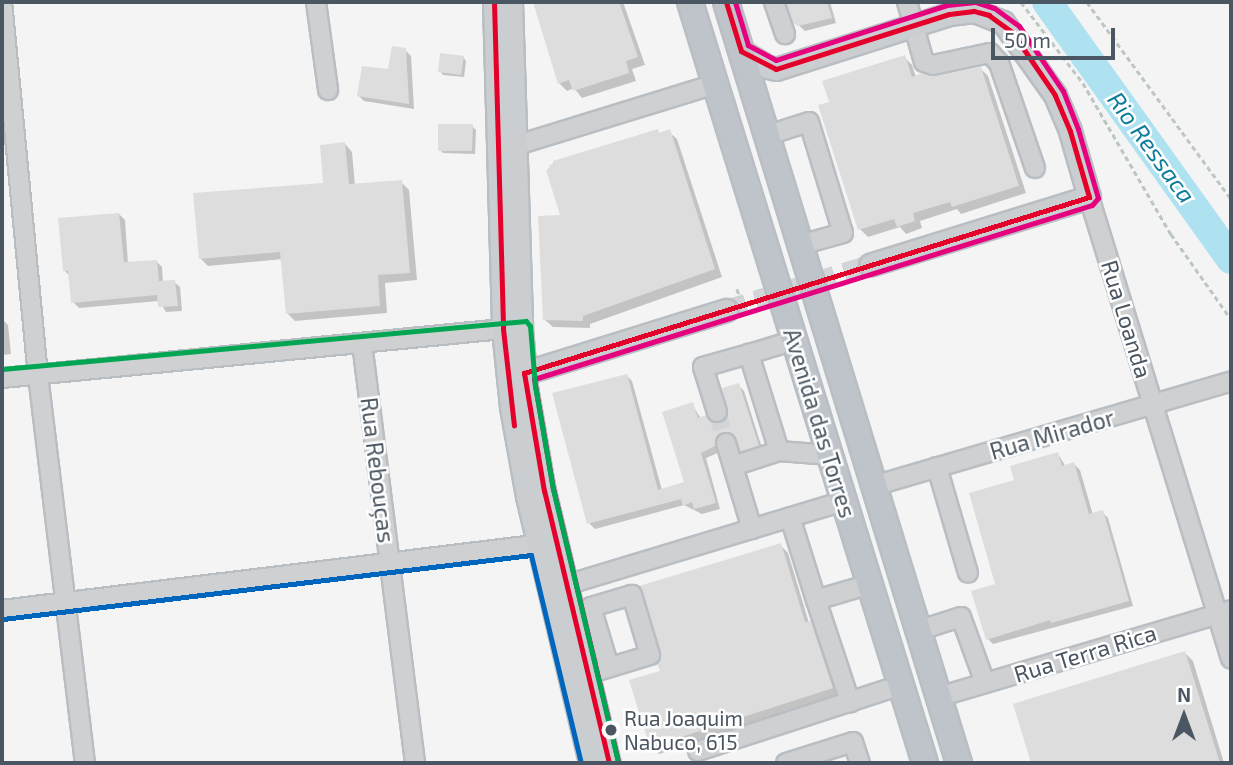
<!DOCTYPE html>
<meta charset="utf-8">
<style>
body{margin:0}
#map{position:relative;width:1233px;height:765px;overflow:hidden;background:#f4f4f4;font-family:"Exo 2",sans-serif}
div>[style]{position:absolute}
.shadow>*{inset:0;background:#0003}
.river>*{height:30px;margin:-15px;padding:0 15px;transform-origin:15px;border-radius:15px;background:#aee2f0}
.building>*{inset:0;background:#ddddde}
.minor-tunnel>*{height:18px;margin-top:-9px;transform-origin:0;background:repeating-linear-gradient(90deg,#d2d4d7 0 18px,transparent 0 27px)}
.major-tunnel>*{height:21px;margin-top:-10.5px;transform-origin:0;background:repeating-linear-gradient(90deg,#d2d4d7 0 21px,transparent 0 31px)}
.path>*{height:2.5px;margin-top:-1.25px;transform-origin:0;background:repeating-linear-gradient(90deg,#bcc7c4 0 5px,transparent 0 8.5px)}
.roads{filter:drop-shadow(2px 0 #b9bec3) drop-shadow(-2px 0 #b9bec3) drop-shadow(0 2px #b9bec3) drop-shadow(0 -2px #b9bec3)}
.minor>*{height:18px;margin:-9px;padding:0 9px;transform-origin:9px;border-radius:9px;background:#ced0d2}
.major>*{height:21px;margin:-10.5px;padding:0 10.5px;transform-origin:10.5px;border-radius:10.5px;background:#caced1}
.highway>*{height:24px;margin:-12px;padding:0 12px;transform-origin:12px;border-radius:12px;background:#bec4c9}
.bus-1>*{height:5px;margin:-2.5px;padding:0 2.5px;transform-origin:2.5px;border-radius:2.5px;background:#e4002b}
.bus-2>*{height:5px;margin:-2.5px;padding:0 2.5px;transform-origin:2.5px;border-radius:2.5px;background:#e5007d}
.bus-3>*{height:5px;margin:-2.5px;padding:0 2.5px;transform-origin:2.5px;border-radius:2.5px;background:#00a651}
.bus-4>*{height:5px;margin:-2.5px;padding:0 2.5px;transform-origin:2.5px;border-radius:2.5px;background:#0065bd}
.dots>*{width:19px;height:19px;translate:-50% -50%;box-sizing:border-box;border:4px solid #fff;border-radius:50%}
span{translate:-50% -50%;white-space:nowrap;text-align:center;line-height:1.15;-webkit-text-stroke:5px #fff;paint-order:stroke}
.bus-label{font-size:21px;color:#4a5661}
.left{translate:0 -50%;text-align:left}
.street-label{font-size:23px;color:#4a5661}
.water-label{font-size:24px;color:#0c7c9b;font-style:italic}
.frame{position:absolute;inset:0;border:4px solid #4a5661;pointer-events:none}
.north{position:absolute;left:1149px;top:681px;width:70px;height:70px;-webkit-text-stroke:5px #fff;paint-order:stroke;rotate:0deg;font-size:19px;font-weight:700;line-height:28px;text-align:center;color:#4a5661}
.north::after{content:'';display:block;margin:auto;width:24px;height:32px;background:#4a5661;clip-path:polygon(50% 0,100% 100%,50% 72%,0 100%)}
.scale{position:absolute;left:991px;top:28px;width:124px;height:32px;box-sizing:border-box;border:4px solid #4a5661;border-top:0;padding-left:9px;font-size:21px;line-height:24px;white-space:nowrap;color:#4a5661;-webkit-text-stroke:5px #fff;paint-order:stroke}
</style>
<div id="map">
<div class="shadow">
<i style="clip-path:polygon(544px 2px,623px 2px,645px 65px,632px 69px,636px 81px,582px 98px,574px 88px,567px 91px,559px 83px,536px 4px)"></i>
<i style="clip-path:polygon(787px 2px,830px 2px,836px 23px,805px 31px,795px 22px)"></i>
<i style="clip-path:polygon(405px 50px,411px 56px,414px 109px,364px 101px,359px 96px,390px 71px)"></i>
<i style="clip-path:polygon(463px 57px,466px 61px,464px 77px,443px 75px,440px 71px)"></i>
<i style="clip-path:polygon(904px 57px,912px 65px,916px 77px,935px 78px,980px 68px,988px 76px,1026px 193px,961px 214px,957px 209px,920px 221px,922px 228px,906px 234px,900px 227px,868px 237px,860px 229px,831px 103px)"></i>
<i style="clip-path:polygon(472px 126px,476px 130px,475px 154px,443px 153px,440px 150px)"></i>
<i style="clip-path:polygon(657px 131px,661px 135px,669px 132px,677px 139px,722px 277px,590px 324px,590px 328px,553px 327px,545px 320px,562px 217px,548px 170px,554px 162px)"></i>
<i style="clip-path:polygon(345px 144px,352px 152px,355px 186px,401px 182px,409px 190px,417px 280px,385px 283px,387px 313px,295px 321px,287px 313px,283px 259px,208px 266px,200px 258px,325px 184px)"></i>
<i style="clip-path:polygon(119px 214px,125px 220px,128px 264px,156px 261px,162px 267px,163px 283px,174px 282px,180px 287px,182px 311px,166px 312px,159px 301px,79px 308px,73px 302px,70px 276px,64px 270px)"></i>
<i style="clip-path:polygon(2px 319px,8px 325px,11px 354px,2px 355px)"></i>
<i style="clip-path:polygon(627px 376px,632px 381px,662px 490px,686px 483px,692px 404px,701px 419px,713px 425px,722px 424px,730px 414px,738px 385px,744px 391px,763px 451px,748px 456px,737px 439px,730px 437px,720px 452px,706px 458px,720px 509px,702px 514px,684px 505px,595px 529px,589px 523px)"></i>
<i style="clip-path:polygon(1058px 454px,1066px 467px,1074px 464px,1080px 470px,1093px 515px,1102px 512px,1108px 518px,1133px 606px,993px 644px,988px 639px,1016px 481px)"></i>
<i style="clip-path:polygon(780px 545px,788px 553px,809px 623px,818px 630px,840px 695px,659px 754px,652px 746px,662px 672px)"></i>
<i style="clip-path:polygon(1185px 653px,1193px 661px,1224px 763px,1033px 763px,1015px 705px)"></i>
</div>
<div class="river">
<i style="left:1047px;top:2px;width:316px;rotate:54.4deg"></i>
</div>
<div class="building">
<i style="clip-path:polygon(533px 2px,619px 2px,638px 57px,626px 61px,629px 73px,573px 91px,569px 80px,558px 84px)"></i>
<i style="clip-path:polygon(786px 2px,827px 2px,832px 18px,798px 26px,793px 23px)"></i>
<i style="clip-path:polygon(392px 46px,406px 48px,409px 104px,357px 96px,362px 66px,388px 69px)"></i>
<i style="clip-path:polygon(440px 53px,464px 56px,461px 75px,438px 72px)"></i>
<i style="clip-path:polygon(905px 55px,912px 77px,922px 73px,935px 76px,981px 67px,1019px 186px,952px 207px,950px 202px,913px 213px,915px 221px,897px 227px,894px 219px,858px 230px,818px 105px,829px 102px,822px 81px)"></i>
<i style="clip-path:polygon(438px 124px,473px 124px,472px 151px,438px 151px)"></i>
<i style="clip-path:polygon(658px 129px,659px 133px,670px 129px,715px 269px,583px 316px,583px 321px,543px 320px,538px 216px,560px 215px,546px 170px,550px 168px,549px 165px,554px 164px,553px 161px)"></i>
<i style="clip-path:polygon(345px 142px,349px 184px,402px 180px,410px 273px,378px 275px,380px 306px,286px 314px,280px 252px,199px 259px,193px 193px,323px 183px,320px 145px)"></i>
<i style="clip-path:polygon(119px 213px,124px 262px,157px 260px,159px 281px,175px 280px,178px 306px,158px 307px,157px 295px,71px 303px,68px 271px,63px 271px,58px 218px)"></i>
<i style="clip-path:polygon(627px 374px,658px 490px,684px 482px,662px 412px,693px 402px,698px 418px,706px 415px,714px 423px,721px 423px,728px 414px,722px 388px,739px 383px,759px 446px,740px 452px,734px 435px,723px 432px,717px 436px,715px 446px,701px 453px,716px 503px,694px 509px,692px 502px,683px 506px,681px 499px,587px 524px,552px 393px)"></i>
<i style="clip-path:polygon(1058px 452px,1062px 466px,1074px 462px,1089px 514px,1103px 510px,1129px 601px,1051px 623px,1050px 620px,986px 640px,971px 591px,995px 584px,969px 493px,1014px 480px,1010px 466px)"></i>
<i style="clip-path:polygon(781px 543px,805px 622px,811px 621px,833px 688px,650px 747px,629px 680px,660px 671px,657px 663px,661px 652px,639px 586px)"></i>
<i style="clip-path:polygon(1185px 651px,1220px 763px,1031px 763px,1013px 704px)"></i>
</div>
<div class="minor-tunnel">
<i style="left:717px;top:412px;width:32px;rotate:74deg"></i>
</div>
<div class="major-tunnel">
<i style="left:726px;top:310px;width:151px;rotate:-17.4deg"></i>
</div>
<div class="path">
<i style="left:1021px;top:2px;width:102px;rotate:52.6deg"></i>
<i style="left:1083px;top:83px;width:175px;rotate:59.8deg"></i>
<i style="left:1171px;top:234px;width:104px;rotate:54.8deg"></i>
<i style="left:1087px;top:2px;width:244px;rotate:53.8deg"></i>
<i style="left:737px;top:289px;width:9px;rotate:69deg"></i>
</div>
<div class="roads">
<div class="minor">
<i style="left:2px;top:2px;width:375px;rotate:84.5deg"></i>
<i style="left:38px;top:375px;width:391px;rotate:83.1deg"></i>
<i style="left:316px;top:2px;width:89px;rotate:82.2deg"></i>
<i style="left:774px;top:2px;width:34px;rotate:71deg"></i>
<i style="left:907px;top:2px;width:62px;rotate:74.2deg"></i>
<i style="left:924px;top:62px;width:9px;rotate:18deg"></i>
<i style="left:933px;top:65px;width:58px;rotate:-11.9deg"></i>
<i style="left:990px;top:53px;width:13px;rotate:48deg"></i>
<i style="left:999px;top:63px;width:111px;rotate:71.1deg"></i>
<i style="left:765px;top:136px;width:46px;rotate:-17.7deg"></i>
<i style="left:809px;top:122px;width:116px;rotate:73deg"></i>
<i style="left:843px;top:233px;width:45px;rotate:164.4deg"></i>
<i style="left:514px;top:146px;width:211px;rotate:-17.1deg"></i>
<i style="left:1089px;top:197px;width:483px;rotate:72.9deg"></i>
<i style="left:362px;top:343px;width:423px;rotate:82.8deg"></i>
<i style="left:2px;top:378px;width:503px;rotate:-5.59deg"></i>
<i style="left:717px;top:412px;width:47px;rotate:-107.3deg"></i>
<i style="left:703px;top:367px;width:48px;rotate:-15.8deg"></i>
<i style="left:726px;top:443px;width:90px;rotate:73.2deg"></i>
<i style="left:779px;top:451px;width:102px;rotate:-107.2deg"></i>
<i style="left:749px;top:354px;width:48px;rotate:-16.9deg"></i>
<i style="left:733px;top:466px;width:48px;rotate:-18.1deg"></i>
<i style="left:779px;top:451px;width:51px;rotate:4.5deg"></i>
<i style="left:937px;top:467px;width:110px;rotate:73.7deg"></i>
<i style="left:873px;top:486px;width:373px;rotate:-16.3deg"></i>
<i style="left:790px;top:517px;width:87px;rotate:72.6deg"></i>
<i style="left:816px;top:600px;width:56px;rotate:-16.5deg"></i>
<i style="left:566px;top:585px;width:290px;rotate:-16.8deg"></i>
<i style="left:816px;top:600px;width:108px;rotate:71.6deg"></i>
<i style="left:2px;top:610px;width:553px;rotate:-6.96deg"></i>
<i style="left:917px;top:631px;width:46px;rotate:-17.7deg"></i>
<i style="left:961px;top:617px;width:70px;rotate:70deg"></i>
<i style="left:588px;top:674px;width:65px;rotate:-17deg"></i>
<i style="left:650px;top:655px;width:63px;rotate:-106.7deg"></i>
<i style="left:632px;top:595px;width:43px;rotate:163.7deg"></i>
<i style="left:591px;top:607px;width:63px;rotate:73.3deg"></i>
<i style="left:938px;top:697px;width:306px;rotate:-16.5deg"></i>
<i style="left:698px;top:751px;width:213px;rotate:-18deg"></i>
<i style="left:786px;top:763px;width:70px;rotate:-17.4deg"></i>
<i style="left:853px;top:742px;width:22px;rotate:72deg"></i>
</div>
<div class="major">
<i style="left:494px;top:2px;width:327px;rotate:88.4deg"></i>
<i style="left:503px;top:329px;width:78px;rotate:84.1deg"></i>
<i style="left:511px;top:407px;width:90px;rotate:79.8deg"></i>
<i style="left:527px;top:496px;width:274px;rotate:76.7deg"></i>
<i style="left:511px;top:2px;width:326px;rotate:88.2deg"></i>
<i style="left:521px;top:328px;width:59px;rotate:85.2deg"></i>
<i style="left:526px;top:387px;width:106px;rotate:80.2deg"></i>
<i style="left:544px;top:491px;width:280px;rotate:76.6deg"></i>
<i style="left:741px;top:51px;width:31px;rotate:31deg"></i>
<i style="left:768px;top:67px;width:8px;rotate:14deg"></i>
<i style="left:776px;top:69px;width:182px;rotate:-17.6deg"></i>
<i style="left:949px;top:14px;width:25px;rotate:-7deg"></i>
<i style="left:974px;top:11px;width:31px;rotate:21deg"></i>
<i style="left:1003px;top:22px;width:90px;rotate:54.5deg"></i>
<i style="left:1055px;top:95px;width:39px;rotate:67deg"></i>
<i style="left:1070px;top:131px;width:69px;rotate:73.9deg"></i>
<i style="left:1089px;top:197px;width:229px;rotate:162.8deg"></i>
<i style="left:524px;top:373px;width:212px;rotate:-17.3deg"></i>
</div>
<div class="highway">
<i style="left:690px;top:2px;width:796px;rotate:72.84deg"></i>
<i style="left:726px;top:2px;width:796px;rotate:72.98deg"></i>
</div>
</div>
<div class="bus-1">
<i style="left:494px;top:2px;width:327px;rotate:88.4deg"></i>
<i style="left:503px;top:329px;width:97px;rotate:83.5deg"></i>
<i style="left:609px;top:763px;width:280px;rotate:-103.4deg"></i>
<i style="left:544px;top:491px;width:120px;rotate:-99.6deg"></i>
<i style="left:524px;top:373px;width:592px;rotate:-17.3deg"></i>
<i style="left:1089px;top:197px;width:69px;rotate:-106.1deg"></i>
<i style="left:1070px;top:131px;width:39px;rotate:-113deg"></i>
<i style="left:1055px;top:95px;width:76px;rotate:-124.3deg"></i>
<i style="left:1012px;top:32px;width:29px;rotate:-144deg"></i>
<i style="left:989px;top:15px;width:16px;rotate:-165deg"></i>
<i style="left:974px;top:11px;width:25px;rotate:173deg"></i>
<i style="left:949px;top:14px;width:182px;rotate:162.4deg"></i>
<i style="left:776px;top:69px;width:39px;rotate:-153deg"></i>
<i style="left:741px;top:51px;width:51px;rotate:-107deg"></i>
</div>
<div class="bus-2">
<i style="left:618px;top:761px;width:280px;rotate:-103.4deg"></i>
<i style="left:553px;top:489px;width:112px;rotate:-99.8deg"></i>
<i style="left:534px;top:379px;width:584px;rotate:-17.32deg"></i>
<i style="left:1092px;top:205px;width:9px;rotate:-49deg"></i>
<i style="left:1098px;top:198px;width:72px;rotate:-106.2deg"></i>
<i style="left:1078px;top:129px;width:41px;rotate:-111.5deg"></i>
<i style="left:1063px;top:91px;width:78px;rotate:-124.1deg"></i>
<i style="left:1019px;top:26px;width:31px;rotate:-144deg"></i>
<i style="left:994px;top:8px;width:20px;rotate:-162deg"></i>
<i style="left:975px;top:2px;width:28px;rotate:174deg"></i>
<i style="left:947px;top:5px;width:180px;rotate:162.2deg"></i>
<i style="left:776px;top:60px;width:32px;rotate:-152deg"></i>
<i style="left:748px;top:45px;width:45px;rotate:-106.8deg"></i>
</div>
<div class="bus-3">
<i style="left:2px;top:369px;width:526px;rotate:-5.23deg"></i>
<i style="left:526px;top:321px;width:6px;rotate:51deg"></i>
<i style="left:530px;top:326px;width:60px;rotate:85.2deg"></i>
<i style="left:535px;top:386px;width:105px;rotate:80.1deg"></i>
<i style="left:553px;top:489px;width:280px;rotate:76.6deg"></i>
</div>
<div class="bus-4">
<i style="left:3px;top:619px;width:532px;rotate:-6.91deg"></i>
<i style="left:531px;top:555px;width:214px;rotate:76.5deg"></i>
</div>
<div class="dots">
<i style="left:611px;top:730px;background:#4a5661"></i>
</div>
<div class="bus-label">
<span class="left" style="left:624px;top:730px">Rua Joaquim<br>Nabuco, 615</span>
</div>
<div class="street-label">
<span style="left:1127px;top:319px;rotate:73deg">Rua Loanda</span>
<span style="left:820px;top:423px;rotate:73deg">Avenida das Torres</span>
<span style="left:1052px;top:434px;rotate:-16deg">Rua Mirador</span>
<span style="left:378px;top:470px;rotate:83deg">Rua Rebouças</span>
<span style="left:1085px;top:653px;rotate:-17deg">Rua Terra Rica</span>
</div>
<div class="water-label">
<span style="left:1152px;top:147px;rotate:54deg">Rio Ressaca</span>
</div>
<div class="frame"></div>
<div class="north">N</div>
<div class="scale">50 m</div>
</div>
